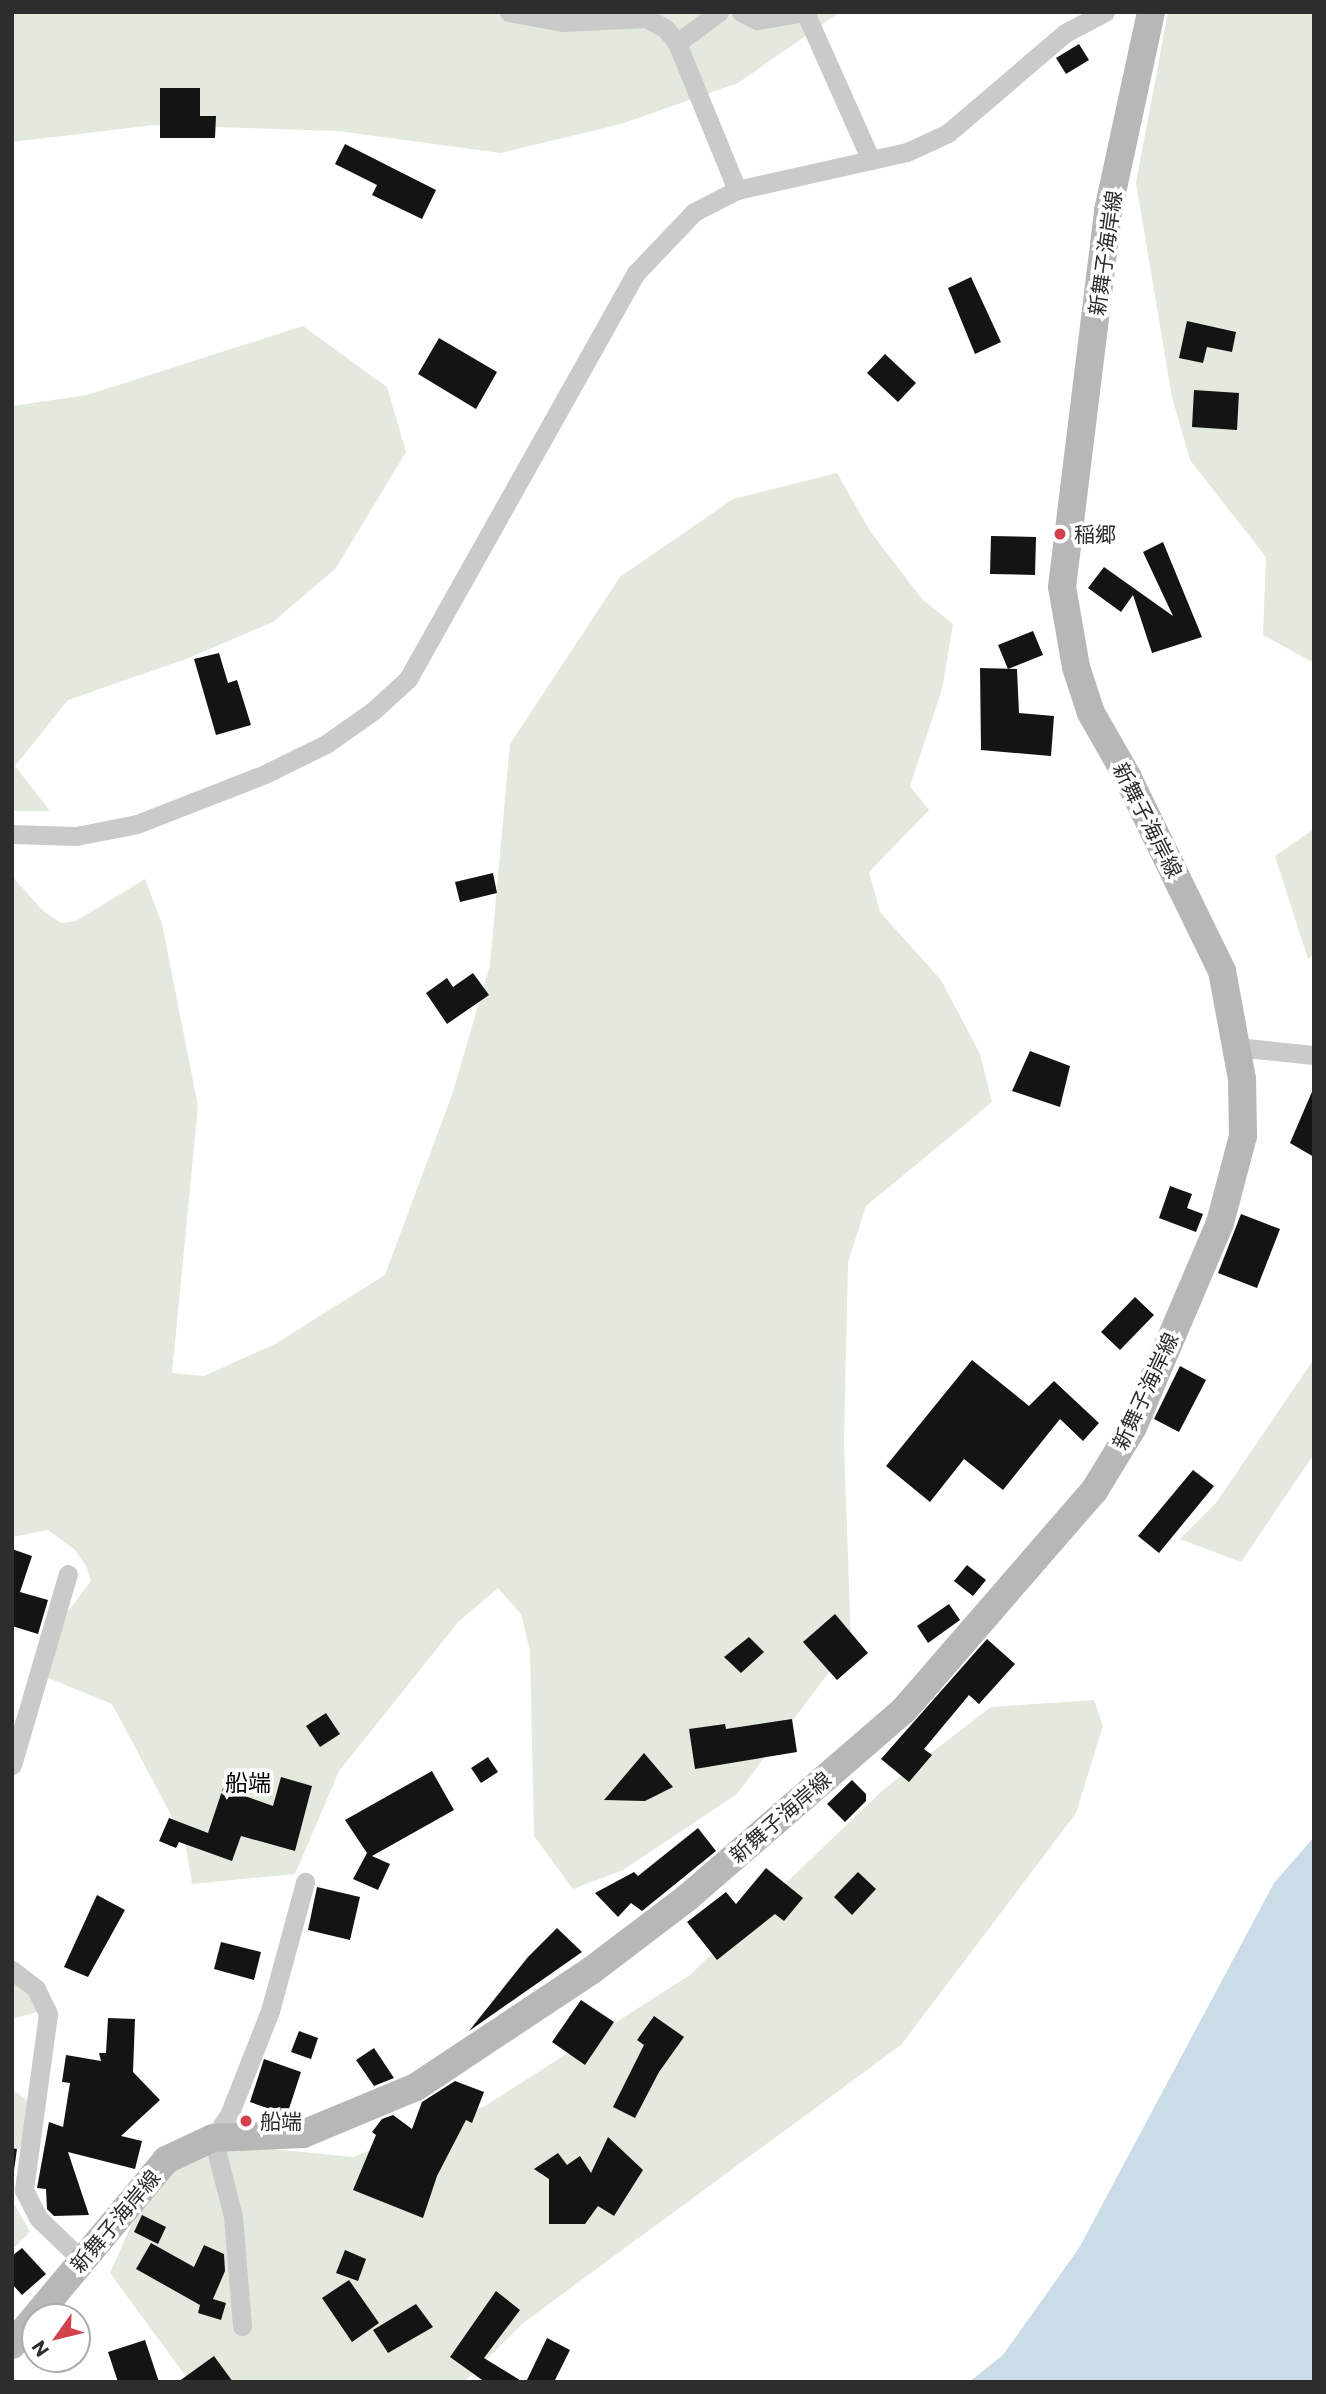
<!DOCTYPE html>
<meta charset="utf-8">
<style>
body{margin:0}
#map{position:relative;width:1326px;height:2394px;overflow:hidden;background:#fff;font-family:Commissioner,"Noto Sans JP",sans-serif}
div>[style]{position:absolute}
.green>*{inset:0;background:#e3e9dc}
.water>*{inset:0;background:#cadce7}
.building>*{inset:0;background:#141414}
.minor>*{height:19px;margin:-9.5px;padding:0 9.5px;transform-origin:9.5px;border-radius:9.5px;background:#cacaca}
.secondary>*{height:28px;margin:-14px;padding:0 14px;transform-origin:14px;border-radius:14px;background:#b7b7b7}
.dots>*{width:19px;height:19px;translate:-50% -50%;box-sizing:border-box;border:4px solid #fff;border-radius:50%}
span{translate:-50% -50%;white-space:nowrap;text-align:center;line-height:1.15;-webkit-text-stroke:7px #fff;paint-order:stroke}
.street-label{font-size:21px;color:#2d2d2d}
.poi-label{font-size:21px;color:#2d2d2d}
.left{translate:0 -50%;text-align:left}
.neighbourhood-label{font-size:23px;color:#000}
.frame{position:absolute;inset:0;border:14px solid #2d2d2d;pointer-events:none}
.north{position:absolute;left:21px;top:2303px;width:70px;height:70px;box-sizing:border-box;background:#fff;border:2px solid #ababab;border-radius:50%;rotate:236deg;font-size:19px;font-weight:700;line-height:28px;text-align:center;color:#2d2d2d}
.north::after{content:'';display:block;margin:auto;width:24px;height:32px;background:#d2424c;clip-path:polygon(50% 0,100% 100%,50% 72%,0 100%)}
</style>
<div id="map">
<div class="green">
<i style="clip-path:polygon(12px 12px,840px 12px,738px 83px,621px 124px,501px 153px,338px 131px,154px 125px,12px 142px)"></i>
<i style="clip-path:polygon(1168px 12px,1314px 12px,1314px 663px,1263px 635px,1266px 557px,1190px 460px,1172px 397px,1136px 183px)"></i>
<i style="clip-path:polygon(303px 326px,387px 387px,406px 452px,336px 568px,273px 622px,186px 659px,68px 700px,15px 766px,50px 811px,12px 811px,12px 406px,87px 395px)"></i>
<i style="clip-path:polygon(837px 473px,870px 531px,922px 599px,953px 624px,942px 689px,910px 786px,929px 810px,869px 872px,880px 912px,941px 980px,980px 1054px,992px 1102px,866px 1206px,848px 1262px,844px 1443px,851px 1643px,737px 1794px,623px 1870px,573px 1889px,534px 1836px,530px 1651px,521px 1614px,498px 1588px,458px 1622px,339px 1771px,295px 1874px,192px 1884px,185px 1841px,112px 1704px,43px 1676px,60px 1622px,91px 1581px,86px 1566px,74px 1549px,48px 1530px,12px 1537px,12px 876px,42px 910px,61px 923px,76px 921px,145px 879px,162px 924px,198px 1106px,172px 1373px,204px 1376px,275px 1344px,385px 1275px,452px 1095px,490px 965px,510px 744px,620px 577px,733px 499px)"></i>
<i style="clip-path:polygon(1314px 829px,1314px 954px,1308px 959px,1275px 856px)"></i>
<i style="clip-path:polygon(1314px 1359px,1314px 1454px,1241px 1562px,1180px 1539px,1216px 1503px)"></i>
<i style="clip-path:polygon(1094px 1700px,1103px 1726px,1076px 1813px,901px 2045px,523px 2323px,464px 2382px,190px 2382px,110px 2273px,149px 2186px,211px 2143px,353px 2157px,485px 2106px,690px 1975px,884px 1789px,991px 1707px)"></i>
<i style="clip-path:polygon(12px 1970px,32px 1985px,37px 2012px,12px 2019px)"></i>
<i style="clip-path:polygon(12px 2089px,31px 2103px,34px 2144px,20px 2149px,12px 2148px)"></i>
<i style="clip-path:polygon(12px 2200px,30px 2232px,12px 2250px)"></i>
</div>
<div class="water">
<i style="clip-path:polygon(1314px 1837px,1314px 2382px,969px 2382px,1003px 2355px,1079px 2248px,1274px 1883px)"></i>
</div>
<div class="building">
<i style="clip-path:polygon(1079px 44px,1089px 60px,1066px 74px,1056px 58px)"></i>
<i style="clip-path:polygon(160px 88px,200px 88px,200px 116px,216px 116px,215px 138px,160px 138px)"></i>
<i style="clip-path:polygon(345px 144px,436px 190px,422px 219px,372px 195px,377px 185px,335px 164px)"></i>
<i style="clip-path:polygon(971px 277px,1001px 342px,975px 354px,948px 288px)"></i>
<i style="clip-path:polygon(1187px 321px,1236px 332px,1232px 352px,1207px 347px,1203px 363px,1179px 358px)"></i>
<i style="clip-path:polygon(439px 338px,497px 372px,476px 409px,418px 374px)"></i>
<i style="clip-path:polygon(885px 354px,916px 383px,898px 402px,867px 373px)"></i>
<i style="clip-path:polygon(1194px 390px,1239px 393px,1237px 430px,1192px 427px)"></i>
<i style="clip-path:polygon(991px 536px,1036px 537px,1035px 575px,990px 574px)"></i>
<i style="clip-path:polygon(1163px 542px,1202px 637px,1152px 653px,1133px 595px,1121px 612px,1088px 588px,1104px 567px,1173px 616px,1143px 552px)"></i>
<i style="clip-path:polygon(1033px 631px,1043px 655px,1008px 669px,998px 645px)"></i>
<i style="clip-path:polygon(219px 653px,228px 683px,237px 680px,251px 725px,216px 735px,194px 659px)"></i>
<i style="clip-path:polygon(980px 668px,1017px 669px,1019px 713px,1054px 716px,1051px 756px,981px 750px)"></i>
<i style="clip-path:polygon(493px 873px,497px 893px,460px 902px,455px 882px)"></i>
<i style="clip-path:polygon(473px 973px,489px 995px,447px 1024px,426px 993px,447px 978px,453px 987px)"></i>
<i style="clip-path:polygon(1030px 1051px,1070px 1066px,1060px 1107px,1012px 1091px)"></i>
<i style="clip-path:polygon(1314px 1087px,1314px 1157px,1290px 1143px)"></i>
<i style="clip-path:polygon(1170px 1186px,1192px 1194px,1187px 1208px,1203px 1214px,1196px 1232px,1159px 1218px)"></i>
<i style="clip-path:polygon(1241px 1214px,1280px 1229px,1257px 1288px,1218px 1273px)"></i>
<i style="clip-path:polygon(1135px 1297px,1154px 1315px,1120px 1350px,1101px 1332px)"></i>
<i style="clip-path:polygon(972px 1360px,1029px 1406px,1054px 1381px,1099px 1423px,1083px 1441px,1060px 1419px,1003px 1490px,964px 1459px,930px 1502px,886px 1466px)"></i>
<i style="clip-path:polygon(1180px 1366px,1206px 1380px,1179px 1432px,1154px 1419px)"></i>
<i style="clip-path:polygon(1193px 1470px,1214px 1486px,1159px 1553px,1138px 1536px)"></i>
<i style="clip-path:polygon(12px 1549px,32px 1556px,20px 1592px,48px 1600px,38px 1634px,12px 1626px)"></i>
<i style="clip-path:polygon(967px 1565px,986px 1580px,973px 1596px,954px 1581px)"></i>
<i style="clip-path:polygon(949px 1604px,960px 1620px,928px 1643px,917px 1626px)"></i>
<i style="clip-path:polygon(835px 1614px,868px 1653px,837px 1680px,803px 1642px)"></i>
<i style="clip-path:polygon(749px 1637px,764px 1652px,741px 1673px,724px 1657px)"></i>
<i style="clip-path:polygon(987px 1639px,1015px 1664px,979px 1704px,969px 1695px,924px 1749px,932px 1755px,909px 1782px,881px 1759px)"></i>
<i style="clip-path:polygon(326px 1713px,340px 1734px,320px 1747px,306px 1726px)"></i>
<i style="clip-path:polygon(792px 1719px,797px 1752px,695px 1769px,689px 1729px,725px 1724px,726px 1729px)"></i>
<i style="clip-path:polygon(644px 1753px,673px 1787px,645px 1801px,604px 1800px)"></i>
<i style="clip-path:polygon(488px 1757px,498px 1772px,481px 1783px,471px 1768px)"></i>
<i style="clip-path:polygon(432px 1771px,454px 1810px,372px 1856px,390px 1864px,378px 1890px,353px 1879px,367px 1853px,345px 1820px)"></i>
<i style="clip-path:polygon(281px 1777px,312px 1786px,295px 1851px,241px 1836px,232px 1861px,179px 1842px,176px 1848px,159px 1841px,169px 1818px,208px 1833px,223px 1788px,273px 1806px)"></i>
<i style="clip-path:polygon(852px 1780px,866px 1794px,866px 1801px,845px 1822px,827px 1804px)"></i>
<i style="clip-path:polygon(698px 1828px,716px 1851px,642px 1911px,631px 1903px,618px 1917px,595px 1893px,634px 1872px,638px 1876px)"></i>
<i style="clip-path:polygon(766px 1868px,803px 1898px,784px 1921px,775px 1914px,717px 1960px,687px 1922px,726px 1892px,736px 1904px)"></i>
<i style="clip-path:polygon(858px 1872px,876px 1889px,852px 1915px,834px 1897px)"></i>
<i style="clip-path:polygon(317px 1887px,360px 1897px,350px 1940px,308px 1930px)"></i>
<i style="clip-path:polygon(97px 1895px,125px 1910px,88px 1977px,64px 1967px)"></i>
<i style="clip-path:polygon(557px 1928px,582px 1952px,469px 2031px,528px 1957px)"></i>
<i style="clip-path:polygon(221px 1942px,261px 1952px,254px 1980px,214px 1969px)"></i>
<i style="clip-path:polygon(581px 2000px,614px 2022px,585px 2065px,552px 2042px)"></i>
<i style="clip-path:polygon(654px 2016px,684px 2037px,659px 2072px,635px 2118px,613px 2107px,644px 2045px,637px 2040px)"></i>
<i style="clip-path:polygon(108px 2018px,135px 2019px,133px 2072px,160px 2100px,121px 2136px,142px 2141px,135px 2169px,68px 2152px,89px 2215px,54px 2216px,47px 2209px,46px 2189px,37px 2188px,49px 2122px,63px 2127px,70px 2083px,62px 2082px,66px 2055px,101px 2061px,99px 2053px,106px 2053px)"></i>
<i style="clip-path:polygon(299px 2031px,318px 2038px,311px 2059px,291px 2052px)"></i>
<i style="clip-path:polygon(374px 2048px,394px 2078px,374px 2086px,356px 2060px)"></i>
<i style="clip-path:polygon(264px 2059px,301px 2072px,287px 2115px,250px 2102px)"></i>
<i style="clip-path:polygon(455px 2081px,484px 2092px,472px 2123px,466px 2120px,437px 2176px,423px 2218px,353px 2190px,376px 2135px,372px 2132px,382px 2119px,393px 2115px,412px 2129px,422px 2102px)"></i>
<i style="clip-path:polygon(608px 2137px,643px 2170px,614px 2216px,598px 2206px,585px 2224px,549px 2224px,549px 2179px,534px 2169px,558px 2153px,567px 2165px,580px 2156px,591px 2173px)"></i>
<i style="clip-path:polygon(12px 2148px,17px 2149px,12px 2185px)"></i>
<i style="clip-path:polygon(142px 2215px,166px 2227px,158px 2244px,134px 2232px)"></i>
<i style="clip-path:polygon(151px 2243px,194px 2267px,204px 2245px,224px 2254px,225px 2271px,213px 2299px,226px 2303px,221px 2320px,198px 2313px,200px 2305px,136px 2269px)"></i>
<i style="clip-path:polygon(22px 2248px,46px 2274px,22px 2295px,12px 2284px,12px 2256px)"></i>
<i style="clip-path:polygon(345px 2250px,366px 2259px,358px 2281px,336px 2273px)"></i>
<i style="clip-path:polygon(349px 2280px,379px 2323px,352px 2342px,322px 2298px)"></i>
<i style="clip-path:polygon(496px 2291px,520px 2310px,484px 2358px,523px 2382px,485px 2382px,450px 2357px)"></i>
<i style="clip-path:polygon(416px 2304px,433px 2327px,388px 2353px,373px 2330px)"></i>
<i style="clip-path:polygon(547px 2338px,570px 2350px,554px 2382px,526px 2382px)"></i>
<i style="clip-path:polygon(145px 2340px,159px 2382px,118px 2382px,108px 2352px)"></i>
<i style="clip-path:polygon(214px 2356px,233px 2382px,178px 2382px)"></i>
</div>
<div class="minor">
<i style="left:509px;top:12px;width:55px;rotate:10.5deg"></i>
<i style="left:563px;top:22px;width:83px;rotate:-2.8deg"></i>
<i style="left:646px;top:18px;width:21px;rotate:28deg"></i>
<i style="left:665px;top:28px;width:19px;rotate:51deg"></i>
<i style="left:677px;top:43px;width:159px;rotate:67.8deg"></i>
<i style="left:741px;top:12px;width:18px;rotate:27deg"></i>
<i style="left:757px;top:20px;width:49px;rotate:-9.5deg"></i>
<i style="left:805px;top:12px;width:162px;rotate:66deg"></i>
<i style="left:677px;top:43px;width:52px;rotate:-36.4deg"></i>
<i style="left:12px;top:834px;width:64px;rotate:1.8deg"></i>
<i style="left:76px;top:836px;width:62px;rotate:-11.1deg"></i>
<i style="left:137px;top:824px;width:137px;rotate:-21.3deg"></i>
<i style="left:265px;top:774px;width:68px;rotate:-26.2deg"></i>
<i style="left:326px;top:744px;width:57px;rotate:-35.1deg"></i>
<i style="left:373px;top:711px;width:47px;rotate:-42.4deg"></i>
<i style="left:408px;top:679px;width:466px;rotate:-60.7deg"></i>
<i style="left:636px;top:273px;width:84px;rotate:-46.4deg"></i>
<i style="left:694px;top:212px;width:48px;rotate:-27.1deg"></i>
<i style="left:737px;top:190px;width:174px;rotate:-12.6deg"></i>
<i style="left:907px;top:152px;width:45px;rotate:-24.9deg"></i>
<i style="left:948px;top:133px;width:154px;rotate:-40.5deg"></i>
<i style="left:1065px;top:33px;width:45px;rotate:-27.7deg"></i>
<i style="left:1236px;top:1047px;width:78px;rotate:5.9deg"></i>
<i style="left:12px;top:1765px;width:199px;rotate:-73.7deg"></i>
<i style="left:12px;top:1970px;width:31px;rotate:38deg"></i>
<i style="left:36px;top:1989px;width:28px;rotate:64deg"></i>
<i style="left:48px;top:2014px;width:178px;rotate:97.8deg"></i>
<i style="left:24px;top:2190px;width:31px;rotate:63deg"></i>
<i style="left:38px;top:2218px;width:62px;rotate:43.7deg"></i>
<i style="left:242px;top:2326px;width:110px;rotate:-94.7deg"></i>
<i style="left:233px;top:2216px;width:81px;rotate:-104.4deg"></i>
<i style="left:213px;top:2138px;width:28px;rotate:-55deg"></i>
<i style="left:229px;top:2115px;width:112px;rotate:-68.5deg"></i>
<i style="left:270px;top:2011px;width:134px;rotate:-74.8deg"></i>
</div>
<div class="secondary">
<i style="left:12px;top:2345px;width:241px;rotate:-50.2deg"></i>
<i style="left:166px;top:2160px;width:52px;rotate:-25.1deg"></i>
<i style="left:213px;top:2138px;width:90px;rotate:-2.5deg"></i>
<i style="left:303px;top:2134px;width:122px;rotate:-22.6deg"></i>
<i style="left:416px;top:2087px;width:211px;rotate:-33.6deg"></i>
<i style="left:592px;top:1970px;width:121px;rotate:-37.2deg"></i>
<i style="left:688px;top:1897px;width:286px;rotate:-40.9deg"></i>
<i style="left:904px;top:1710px;width:290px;rotate:-49.1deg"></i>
<i style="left:1094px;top:1491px;width:75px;rotate:-58.6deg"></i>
<i style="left:1133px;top:1427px;width:222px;rotate:-66.9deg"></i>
<i style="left:1220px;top:1223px;width:90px;rotate:-75.2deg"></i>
<i style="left:1243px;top:1136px;width:57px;rotate:-91deg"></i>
<i style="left:1242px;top:1079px;width:110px;rotate:-100.5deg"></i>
<i style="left:1222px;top:971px;width:217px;rotate:-116deg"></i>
<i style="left:1127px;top:776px;width:73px;rotate:-119.7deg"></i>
<i style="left:1091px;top:713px;width:48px;rotate:-108.1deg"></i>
<i style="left:1076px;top:667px;width:81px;rotate:-99.9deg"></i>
<i style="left:1062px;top:587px;width:379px;rotate:-83deg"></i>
<i style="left:1108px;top:211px;width:204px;rotate:-77.8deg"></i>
</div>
<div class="dots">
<i style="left:1060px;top:534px;background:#d2424c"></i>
<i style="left:246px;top:2121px;background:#d2424c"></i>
</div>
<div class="street-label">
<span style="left:1105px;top:253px;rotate:-82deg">新舞子海岸線</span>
<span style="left:1148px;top:820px;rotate:63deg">新舞子海岸線</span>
<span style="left:1145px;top:1391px;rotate:-65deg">新舞子海岸線</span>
<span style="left:780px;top:1817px;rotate:-41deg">新舞子海岸線</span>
<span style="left:115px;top:2221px;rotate:-50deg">新舞子海岸線</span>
</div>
<div class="poi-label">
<span class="left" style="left:1074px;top:534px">稲郷</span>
<span class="left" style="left:260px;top:2121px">船端</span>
</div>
<div class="neighbourhood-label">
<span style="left:248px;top:1782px">船端</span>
</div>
<div class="frame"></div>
<div class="north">N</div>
</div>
